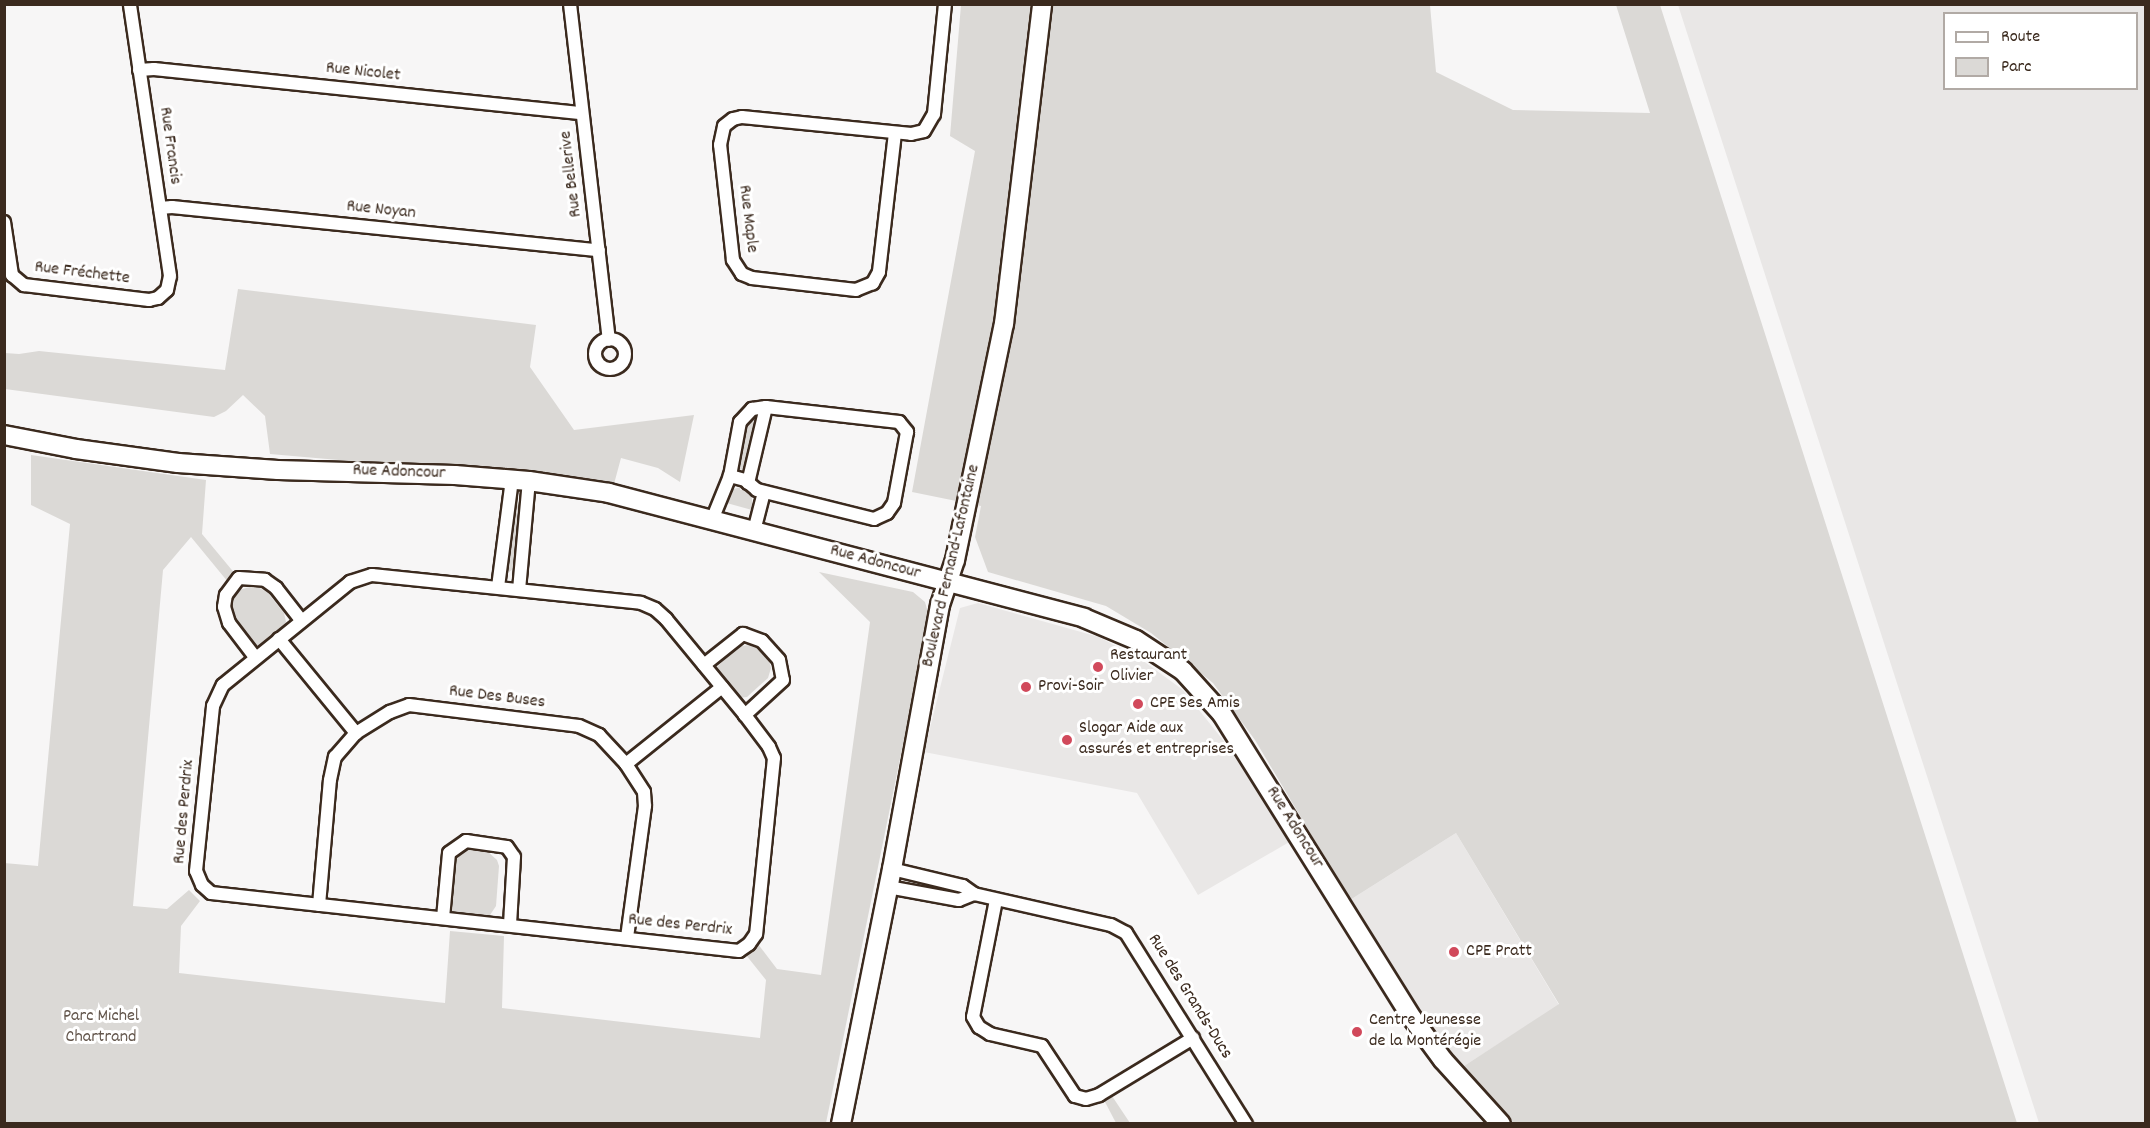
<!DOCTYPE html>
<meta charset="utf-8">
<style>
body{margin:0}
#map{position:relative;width:2150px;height:1128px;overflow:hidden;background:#f7f6f6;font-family:Dekko,sans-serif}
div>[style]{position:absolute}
.built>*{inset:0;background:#e9e7e6}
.green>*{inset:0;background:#dbd9d6}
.roads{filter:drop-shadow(2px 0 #3b2a1e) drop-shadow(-2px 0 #3b2a1e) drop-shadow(0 2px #3b2a1e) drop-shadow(0 -2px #3b2a1e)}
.street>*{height:12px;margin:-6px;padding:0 6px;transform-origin:6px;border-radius:6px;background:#fff}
.street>.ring{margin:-6px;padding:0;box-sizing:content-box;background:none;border:12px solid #fff;border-radius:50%}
.secondary>*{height:18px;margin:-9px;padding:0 9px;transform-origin:9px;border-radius:9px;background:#fff}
.dots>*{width:16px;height:16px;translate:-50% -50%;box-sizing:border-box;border:3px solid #fff;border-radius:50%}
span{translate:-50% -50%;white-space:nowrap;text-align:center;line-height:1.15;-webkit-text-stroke:6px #fff;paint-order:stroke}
.street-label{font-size:18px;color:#3b2a1e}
.poi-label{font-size:18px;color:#3b2a1e}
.left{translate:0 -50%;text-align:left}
.park-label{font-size:18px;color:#63564c}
.frame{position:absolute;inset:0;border:6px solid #3b2a1e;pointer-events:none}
.legend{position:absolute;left:1943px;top:12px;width:195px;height:78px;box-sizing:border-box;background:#fff;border:2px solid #b1aaa5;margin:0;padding:8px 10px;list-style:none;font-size:18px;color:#3b2a1e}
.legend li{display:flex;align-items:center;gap:12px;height:30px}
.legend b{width:30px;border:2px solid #b1aaa5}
</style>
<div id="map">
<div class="built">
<i style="clip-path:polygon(evenodd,1678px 5px,2145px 5px,2145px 1123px,2039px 1123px,1678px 5px,1944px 14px,2136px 14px,2136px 88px,1944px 88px,1944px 14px)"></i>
<i style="clip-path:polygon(978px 603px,1099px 637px,1142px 660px,1183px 690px,1223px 740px,1291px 841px,1198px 895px,1137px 793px,924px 752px,960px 608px)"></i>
<i style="clip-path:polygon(1456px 833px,1559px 1005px,1461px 1068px,1428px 1030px,1350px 900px)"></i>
</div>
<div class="green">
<i style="clip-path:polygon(961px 5px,1430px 5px,1436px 72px,1513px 110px,1650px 113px,1616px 5px,1660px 5px,2017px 1123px,1512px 1123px,1461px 1068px,1559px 1004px,1456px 833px,1350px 900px,1255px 740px,1213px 683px,1151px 633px,1106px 606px,988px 572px,975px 537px,981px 506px,912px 492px,975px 151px,950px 136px)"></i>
<i style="clip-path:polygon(238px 289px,536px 325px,530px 367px,574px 430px,694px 415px,680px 482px,658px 468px,621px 458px,614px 484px,270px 454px,265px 416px,243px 395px,226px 411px,214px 417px,5px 389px,5px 353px,19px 354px,39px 351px,225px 370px)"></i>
<i style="clip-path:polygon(750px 420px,754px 422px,755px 427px,747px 466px,741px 470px,738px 467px,744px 423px)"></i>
<i style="clip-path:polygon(31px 455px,206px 480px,202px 534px,236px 575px,228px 582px,191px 537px,163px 570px,133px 906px,167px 909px,189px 890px,200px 901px,181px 926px,179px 973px,445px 1003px,450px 931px,504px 936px,502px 1008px,760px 1038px,766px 980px,746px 955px,758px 944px,777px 969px,821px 975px,870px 622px,819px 572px,913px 592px,925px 602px,929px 616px,826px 1123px,5px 1123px,4px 863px,38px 866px,70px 524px,31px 505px)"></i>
<i style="clip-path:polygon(741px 487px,740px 490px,747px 490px,752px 496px,752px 510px,723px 502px,730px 490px)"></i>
<i style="clip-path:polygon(515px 501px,520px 502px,521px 507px,514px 568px,508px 573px,506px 569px)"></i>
<i style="clip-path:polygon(250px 587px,260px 588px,268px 593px,284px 613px,286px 622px,281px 630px,267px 643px,260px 646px,251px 644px,231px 621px,228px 610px,232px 599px,239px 590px)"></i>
<i style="clip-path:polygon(751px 645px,759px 648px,769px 660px,771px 668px,768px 678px,747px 697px,738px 698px,719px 679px,717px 667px,738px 646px)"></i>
<i style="clip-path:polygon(467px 849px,487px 851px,497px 860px,499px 866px,496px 906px,488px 918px,459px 917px,449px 908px,454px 859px)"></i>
<i style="clip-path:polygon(1112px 1096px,1130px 1123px,1116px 1123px,1105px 1102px)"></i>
</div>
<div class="roads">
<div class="street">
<i style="left:570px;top:4px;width:338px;rotate:83.4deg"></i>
<i style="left:139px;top:70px;width:15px;rotate:-4deg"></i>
<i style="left:154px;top:69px;width:430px;rotate:5.9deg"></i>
<i style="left:895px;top:133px;width:140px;rotate:96.6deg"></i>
<i style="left:879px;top:272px;width:13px;rotate:119deg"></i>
<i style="left:873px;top:283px;width:18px;rotate:158deg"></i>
<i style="left:856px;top:290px;width:105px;rotate:-173.4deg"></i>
<i style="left:752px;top:278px;width:11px;rotate:-158deg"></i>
<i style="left:742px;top:274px;width:17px;rotate:-123deg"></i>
<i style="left:733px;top:260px;width:116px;rotate:-96.4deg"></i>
<i style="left:720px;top:145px;width:19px;rotate:-78deg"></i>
<i style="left:724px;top:126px;width:11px;rotate:-38deg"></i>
<i style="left:733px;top:119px;width:9px;rotate:-13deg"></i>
<i style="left:742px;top:117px;width:170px;rotate:5.7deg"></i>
<i style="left:911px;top:134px;width:13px;rotate:-13deg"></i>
<i style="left:924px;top:131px;width:20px;rotate:-60deg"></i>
<i style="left:934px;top:114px;width:111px;rotate:-84.3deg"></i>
<i style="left:160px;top:208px;width:12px;rotate:-5deg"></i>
<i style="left:172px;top:207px;width:429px;rotate:5.8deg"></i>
<i style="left:4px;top:222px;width:54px;rotate:81.4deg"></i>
<i style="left:12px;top:275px;width:16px;rotate:40deg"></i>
<i style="left:24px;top:285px;width:126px;rotate:6.8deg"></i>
<i style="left:149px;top:300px;width:9px;rotate:-13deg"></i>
<i style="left:158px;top:298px;width:12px;rotate:-42deg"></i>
<i style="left:167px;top:290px;width:14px;rotate:-78deg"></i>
<i style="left:170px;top:276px;width:275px;rotate:-98.4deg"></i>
<i class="ring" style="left:595px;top:339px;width:18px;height:18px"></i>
<i style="left:748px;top:483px;width:78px;rotate:-76.7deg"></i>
<i style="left:712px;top:520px;width:48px;rotate:-67.8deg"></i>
<i style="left:730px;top:476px;width:55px;rotate:-79.5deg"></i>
<i style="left:740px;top:422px;width:18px;rotate:-47deg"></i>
<i style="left:752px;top:409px;width:14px;rotate:-8deg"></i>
<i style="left:766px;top:407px;width:134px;rotate:6.4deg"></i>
<i style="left:899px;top:422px;width:13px;rotate:51deg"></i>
<i style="left:907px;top:432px;width:72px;rotate:100.4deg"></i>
<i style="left:894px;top:503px;width:12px;rotate:125deg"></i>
<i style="left:887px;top:513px;width:14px;rotate:155deg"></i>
<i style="left:874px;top:519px;width:121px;rotate:-166.1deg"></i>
<i style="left:757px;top:490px;width:16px;rotate:-140deg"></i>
<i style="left:745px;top:480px;width:16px;rotate:-165deg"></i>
<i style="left:754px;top:531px;width:40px;rotate:-75.6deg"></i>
<i style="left:372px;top:575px;width:270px;rotate:5.9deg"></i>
<i style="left:641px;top:603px;width:15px;rotate:23deg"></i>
<i style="left:655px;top:609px;width:15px;rotate:42deg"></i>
<i style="left:666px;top:619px;width:124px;rotate:50.5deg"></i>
<i style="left:745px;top:715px;width:40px;rotate:53deg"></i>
<i style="left:769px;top:747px;width:12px;rotate:66deg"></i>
<i style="left:774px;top:758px;width:177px;rotate:95.8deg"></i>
<i style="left:756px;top:934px;width:12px;rotate:125deg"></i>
<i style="left:749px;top:944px;width:12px;rotate:145deg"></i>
<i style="left:739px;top:951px;width:531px;rotate:-173.73deg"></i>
<i style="left:211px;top:893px;width:12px;rotate:-138deg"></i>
<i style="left:202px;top:885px;width:15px;rotate:-113deg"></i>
<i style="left:196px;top:871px;width:166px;rotate:-84.1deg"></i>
<i style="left:213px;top:706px;width:23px;rotate:-65deg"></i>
<i style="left:223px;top:685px;width:164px;rotate:-39deg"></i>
<i style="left:350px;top:582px;width:23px;rotate:-18deg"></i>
<i style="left:498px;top:587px;width:109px;rotate:-82.6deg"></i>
<i style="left:519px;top:590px;width:109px;rotate:-84.8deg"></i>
<i style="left:279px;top:639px;width:122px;rotate:50.7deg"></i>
<i style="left:255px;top:657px;width:43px;rotate:-127.4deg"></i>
<i style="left:229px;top:623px;width:17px;rotate:-107deg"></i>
<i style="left:224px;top:607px;width:12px;rotate:-81deg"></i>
<i style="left:226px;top:595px;width:21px;rotate:-53deg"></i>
<i style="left:239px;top:578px;width:26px;rotate:4deg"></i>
<i style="left:265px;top:580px;width:14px;rotate:36deg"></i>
<i style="left:276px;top:588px;width:41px;rotate:52deg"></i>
<i style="left:704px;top:665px;width:50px;rotate:-38.5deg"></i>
<i style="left:743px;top:634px;width:20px;rotate:20deg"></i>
<i style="left:762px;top:641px;width:25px;rotate:48deg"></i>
<i style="left:779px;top:660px;width:20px;rotate:79deg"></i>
<i style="left:783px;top:680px;width:52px;rotate:137.4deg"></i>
<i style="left:626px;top:764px;width:123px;rotate:-38.7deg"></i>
<i style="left:892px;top:869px;width:73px;rotate:13.5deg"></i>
<i style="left:963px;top:886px;width:14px;rotate:36deg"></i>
<i style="left:974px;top:894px;width:140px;rotate:12.8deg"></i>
<i style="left:1111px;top:925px;width:17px;rotate:28deg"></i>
<i style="left:1126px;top:933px;width:226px;rotate:57.9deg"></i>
<i style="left:888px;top:887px;width:72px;rotate:10.4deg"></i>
<i style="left:959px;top:900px;width:16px;rotate:-22deg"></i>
<i style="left:996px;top:900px;width:119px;rotate:101.1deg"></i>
<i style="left:973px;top:1017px;width:12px;rotate:59deg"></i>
<i style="left:979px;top:1027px;width:13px;rotate:32deg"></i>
<i style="left:990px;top:1034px;width:53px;rotate:13deg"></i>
<i style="left:1042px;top:1046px;width:60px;rotate:56.6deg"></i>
<i style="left:1075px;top:1096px;width:11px;rotate:15deg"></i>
<i style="left:1086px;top:1099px;width:14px;rotate:-17deg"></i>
<i style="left:1099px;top:1095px;width:110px;rotate:-31.2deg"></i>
<i style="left:319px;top:905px;width:125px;rotate:-85deg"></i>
<i style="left:330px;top:780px;width:24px;rotate:-78deg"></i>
<i style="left:335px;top:757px;width:32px;rotate:-49deg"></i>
<i style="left:356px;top:733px;width:40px;rotate:-32deg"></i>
<i style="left:390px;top:712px;width:20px;rotate:-20deg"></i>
<i style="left:409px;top:705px;width:171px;rotate:7deg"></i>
<i style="left:579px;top:726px;width:22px;rotate:24deg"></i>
<i style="left:599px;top:735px;width:40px;rotate:47deg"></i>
<i style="left:626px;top:764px;width:33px;rotate:57deg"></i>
<i style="left:644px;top:792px;width:14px;rotate:86deg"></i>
<i style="left:645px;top:806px;width:133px;rotate:97.8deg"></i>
<i style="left:443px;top:918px;width:65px;rotate:-84.7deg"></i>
<i style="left:449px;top:853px;width:21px;rotate:-35deg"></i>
<i style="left:466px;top:841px;width:41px;rotate:8.3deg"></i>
<i style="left:507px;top:847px;width:12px;rotate:55deg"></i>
<i style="left:514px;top:857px;width:68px;rotate:93.4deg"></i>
</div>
<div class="secondary">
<i style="left:4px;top:435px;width:73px;rotate:11deg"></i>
<i style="left:76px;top:449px;width:103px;rotate:7.8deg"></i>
<i style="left:178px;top:463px;width:100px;rotate:4deg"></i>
<i style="left:278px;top:470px;width:177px;rotate:1.6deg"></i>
<i style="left:455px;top:475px;width:74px;rotate:4.6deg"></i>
<i style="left:529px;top:481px;width:81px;rotate:8.5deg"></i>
<i style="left:609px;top:493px;width:491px;rotate:14.7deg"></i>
<i style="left:1084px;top:618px;width:56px;rotate:22.9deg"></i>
<i style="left:1136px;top:640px;width:56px;rotate:33.4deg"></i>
<i style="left:1183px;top:671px;width:58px;rotate:47.8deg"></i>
<i style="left:1222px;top:714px;width:358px;rotate:58deg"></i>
<i style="left:1412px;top:1018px;width:52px;rotate:53.6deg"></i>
<i style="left:1443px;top:1060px;width:86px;rotate:47.8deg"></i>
<i style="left:841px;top:1124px;width:260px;rotate:-78.7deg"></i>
<i style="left:892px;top:869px;width:268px;rotate:-79.7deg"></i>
<i style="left:940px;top:605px;width:47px;rotate:-71.6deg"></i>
<i style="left:955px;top:560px;width:241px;rotate:-78.3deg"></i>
<i style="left:1004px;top:324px;width:322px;rotate:-83.2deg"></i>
</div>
</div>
<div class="dots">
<i style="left:1098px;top:667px;background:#d1495b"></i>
<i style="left:1026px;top:687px;background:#d1495b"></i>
<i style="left:1138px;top:704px;background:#d1495b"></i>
<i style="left:1067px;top:740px;background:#d1495b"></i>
<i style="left:1454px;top:952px;background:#d1495b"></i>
<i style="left:1357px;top:1032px;background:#d1495b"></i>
</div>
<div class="street-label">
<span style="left:363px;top:73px;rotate:6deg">Rue Nicolet</span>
<span style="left:169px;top:146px;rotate:82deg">Rue Francis</span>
<span style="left:572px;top:174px;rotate:-97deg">Rue Bellerive</span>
<span style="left:381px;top:211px;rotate:6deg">Rue Noyan</span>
<span style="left:747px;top:219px;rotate:83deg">Rue Maple</span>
<span style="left:82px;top:274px;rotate:7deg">Rue Fréchette</span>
<span style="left:399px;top:473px;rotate:2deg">Rue Adoncour</span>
<span style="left:875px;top:563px;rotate:15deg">Rue Adoncour</span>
<span style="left:952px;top:566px;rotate:-77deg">Boulevard Fernand-Lafontaine</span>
<span style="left:497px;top:698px;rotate:7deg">Rue Des Buses</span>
<span style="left:185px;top:812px;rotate:-85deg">Rue des Perdrix</span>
<span style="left:1294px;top:828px;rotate:58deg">Rue Adoncour</span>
<span style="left:680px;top:926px;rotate:6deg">Rue des Perdrix</span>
<span style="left:1189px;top:997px;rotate:58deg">Rue des Grands-Ducs</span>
</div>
<div class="poi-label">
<span class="left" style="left:1110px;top:667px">Restaurant<br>Olivier</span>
<span class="left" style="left:1038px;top:687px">Provi-Soir</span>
<span class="left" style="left:1150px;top:704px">CPE Ses Amis</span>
<span class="left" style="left:1079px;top:740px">Slogar Aide aux<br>assurés et entreprises</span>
<span class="left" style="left:1466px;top:952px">CPE Pratt</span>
<span class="left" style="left:1369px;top:1032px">Centre Jeunesse<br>de la Montérégie</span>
</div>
<div class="park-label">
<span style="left:101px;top:1028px">Parc Michel<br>Chartrand</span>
</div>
<div class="frame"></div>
<ul class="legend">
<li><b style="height:8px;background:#fff"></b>Route</li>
<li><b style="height:16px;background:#dbd9d6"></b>Parc</li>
</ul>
</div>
